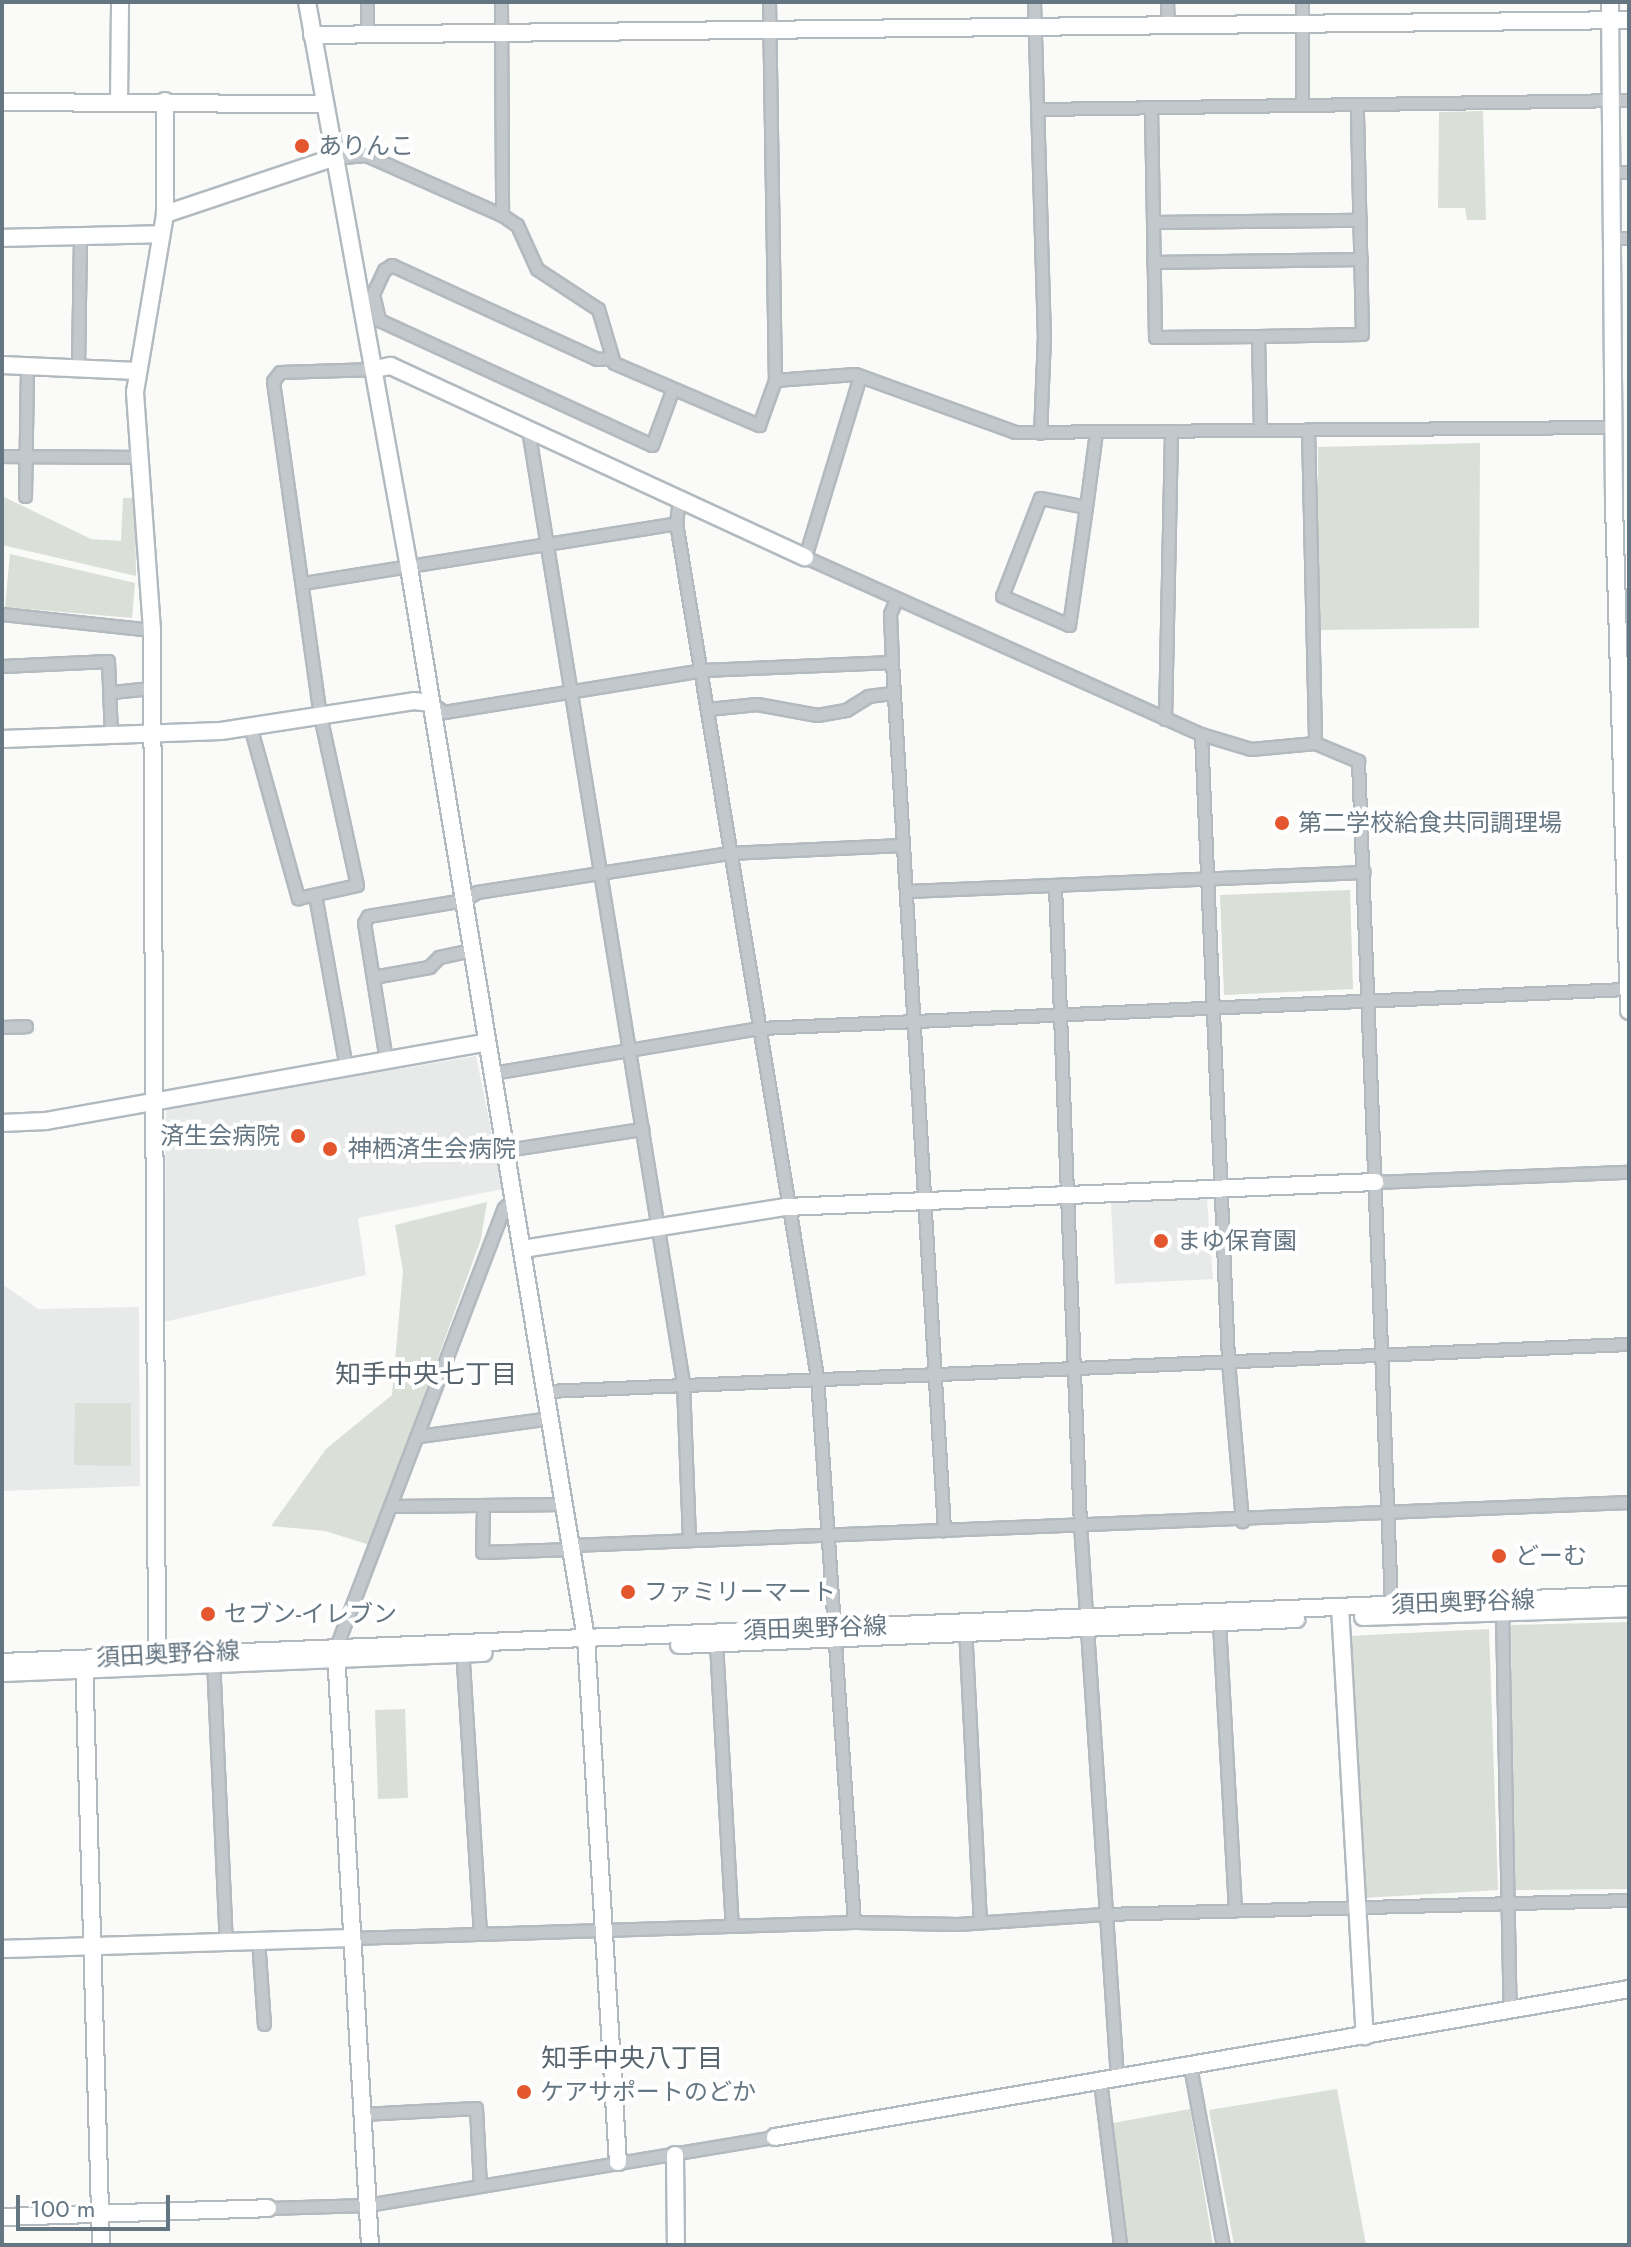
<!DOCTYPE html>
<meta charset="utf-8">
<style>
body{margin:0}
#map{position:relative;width:1631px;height:2247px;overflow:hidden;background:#fafaf8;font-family:Jost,"Noto Sans JP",sans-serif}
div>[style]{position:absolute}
.built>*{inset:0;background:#e8e9e9}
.green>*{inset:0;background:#dadfd7}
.roads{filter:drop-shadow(2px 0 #b3babf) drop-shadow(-2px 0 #b3babf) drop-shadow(0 2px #b3babf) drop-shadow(0 -2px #b3babf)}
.street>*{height:11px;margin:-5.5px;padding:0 5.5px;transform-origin:5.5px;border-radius:5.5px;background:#c3c8cc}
.secondary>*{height:16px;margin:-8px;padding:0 8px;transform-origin:8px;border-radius:8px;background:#fff}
.dots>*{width:22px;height:22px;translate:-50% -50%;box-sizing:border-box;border:4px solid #fff;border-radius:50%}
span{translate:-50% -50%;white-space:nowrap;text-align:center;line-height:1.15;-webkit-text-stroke:8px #fff;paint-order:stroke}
.poi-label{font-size:24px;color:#657683}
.left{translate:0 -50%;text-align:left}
.right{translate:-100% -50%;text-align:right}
.street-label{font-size:24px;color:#657683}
.neighbourhood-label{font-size:26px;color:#57646e}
.frame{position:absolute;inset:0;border:4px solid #657683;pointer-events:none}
.scale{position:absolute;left:16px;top:2195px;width:154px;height:36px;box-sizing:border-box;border:4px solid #657683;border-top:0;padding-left:10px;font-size:24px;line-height:28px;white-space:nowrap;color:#657683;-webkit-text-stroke:6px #fff;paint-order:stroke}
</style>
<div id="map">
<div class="built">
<i style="clip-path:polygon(476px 1056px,503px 1189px,358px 1218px,366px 1275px,164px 1322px,166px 1108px)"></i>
<i style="clip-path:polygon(1207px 1199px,1213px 1279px,1115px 1284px,1111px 1203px)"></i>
<i style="clip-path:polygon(2px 1284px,38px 1309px,139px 1307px,140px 1486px,2px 1491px)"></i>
</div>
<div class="green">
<i style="clip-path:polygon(1483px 111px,1486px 220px,1467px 220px,1465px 208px,1438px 208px,1439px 112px)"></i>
<i style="clip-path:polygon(1480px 443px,1479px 628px,1318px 630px,1318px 447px)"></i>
<i style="clip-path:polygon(2px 496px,91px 539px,121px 541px,123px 498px,135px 498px,136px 576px,2px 545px)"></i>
<i style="clip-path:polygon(10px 554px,135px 583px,132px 618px,5px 607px)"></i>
<i style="clip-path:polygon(1350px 890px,1353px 989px,1224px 995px,1220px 895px)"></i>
<i style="clip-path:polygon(487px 1202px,481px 1239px,370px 1545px,325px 1531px,271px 1526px,326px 1449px,392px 1395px,403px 1271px,395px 1225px)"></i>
<i style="clip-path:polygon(75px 1403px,131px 1403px,131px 1466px,74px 1465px)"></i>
<i style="clip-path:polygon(1629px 1622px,1629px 1889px,1513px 1890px,1511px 1625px)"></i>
<i style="clip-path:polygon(1489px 1629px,1498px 1890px,1363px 1898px,1349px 1636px)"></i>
<i style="clip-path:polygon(405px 1709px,408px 1798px,378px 1799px,375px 1710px)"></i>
<i style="clip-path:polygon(1337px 2089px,1366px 2245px,1234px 2245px,1209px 2110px)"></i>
<i style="clip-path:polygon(1190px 2109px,1213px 2245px,1128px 2245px,1113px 2123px)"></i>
</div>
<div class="roads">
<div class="street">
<i style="left:367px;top:2px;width:33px;rotate:90deg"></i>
<i style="left:501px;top:2px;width:213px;rotate:89.7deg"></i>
<i style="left:769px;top:2px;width:378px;rotate:89.1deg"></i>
<i style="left:1034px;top:2px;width:333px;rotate:88.3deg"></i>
<i style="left:1044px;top:335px;width:98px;rotate:92.3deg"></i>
<i style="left:1167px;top:2px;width:23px;rotate:88deg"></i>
<i style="left:1302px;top:2px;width:102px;rotate:90deg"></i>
<i style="left:1151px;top:108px;width:229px;rotate:89deg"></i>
<i style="left:1155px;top:337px;width:103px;rotate:-0.6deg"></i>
<i style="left:1258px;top:336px;width:104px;rotate:-1.1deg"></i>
<i style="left:1362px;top:334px;width:229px;rotate:-91.3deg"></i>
<i style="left:1040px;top:109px;width:589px;rotate:-0.88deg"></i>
<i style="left:332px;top:158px;width:34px;rotate:-5deg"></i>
<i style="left:366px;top:155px;width:149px;rotate:23.8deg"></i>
<i style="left:502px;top:215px;width:18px;rotate:34deg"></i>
<i style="left:517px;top:225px;width:48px;rotate:65.6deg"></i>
<i style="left:537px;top:269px;width:73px;rotate:33.3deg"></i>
<i style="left:598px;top:309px;width:56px;rotate:73.5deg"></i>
<i style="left:614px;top:363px;width:158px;rotate:23.2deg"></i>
<i style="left:759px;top:425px;width:48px;rotate:-70.4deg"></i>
<i style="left:775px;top:380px;width:80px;rotate:-4.3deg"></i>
<i style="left:855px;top:374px;width:170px;rotate:19.9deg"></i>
<i style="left:1015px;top:432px;width:599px;rotate:-0.48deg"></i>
<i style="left:1610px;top:172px;width:19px"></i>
<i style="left:1153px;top:222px;width:207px;rotate:-0.6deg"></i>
<i style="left:1611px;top:238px;width:18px"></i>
<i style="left:1153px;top:262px;width:208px;rotate:-0.8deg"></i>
<i style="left:1258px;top:336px;width:93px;rotate:88.8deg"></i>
<i style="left:611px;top:358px;width:14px;rotate:176deg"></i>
<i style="left:597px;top:359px;width:226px;rotate:-155.4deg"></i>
<i style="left:392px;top:265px;width:9px;rotate:148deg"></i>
<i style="left:384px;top:270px;width:26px;rotate:115deg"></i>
<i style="left:373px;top:294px;width:27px;rotate:77deg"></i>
<i style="left:379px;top:320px;width:300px;rotate:24.6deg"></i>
<i style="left:652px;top:445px;width:58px;rotate:-69.7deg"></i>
<i style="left:78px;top:366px;width:128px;rotate:-89.1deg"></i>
<i style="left:860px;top:376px;width:189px;rotate:106.9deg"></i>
<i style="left:805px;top:557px;width:434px;rotate:24.1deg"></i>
<i style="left:1201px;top:734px;width:52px;rotate:16.7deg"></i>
<i style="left:1251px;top:749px;width:64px;rotate:-5.4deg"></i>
<i style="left:1315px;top:743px;width:47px;rotate:22.7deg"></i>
<i style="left:1358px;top:761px;width:844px;rotate:87.76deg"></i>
<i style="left:528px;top:429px;width:967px;rotate:80.77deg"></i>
<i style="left:683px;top:1383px;width:155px;rotate:87.8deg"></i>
<i style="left:1308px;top:429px;width:314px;rotate:88.7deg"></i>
<i style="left:2px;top:456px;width:139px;rotate:0.4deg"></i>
<i style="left:25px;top:496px;width:131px;rotate:-89.1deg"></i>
<i style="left:679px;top:499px;width:24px;rotate:97deg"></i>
<i style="left:676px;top:523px;width:866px;rotate:80.62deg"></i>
<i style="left:817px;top:1377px;width:546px;rotate:86.12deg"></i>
<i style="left:1086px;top:507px;width:47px;rotate:-168.9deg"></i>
<i style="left:1040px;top:498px;width:105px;rotate:111.2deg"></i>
<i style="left:1002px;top:596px;width:73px;rotate:23.4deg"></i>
<i style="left:1069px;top:625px;width:119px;rotate:-81.8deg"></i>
<i style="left:1086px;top:507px;width:76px;rotate:-82.4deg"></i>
<i style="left:303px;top:583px;width:378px;rotate:-9.1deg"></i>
<i style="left:895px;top:602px;width:13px;rotate:113deg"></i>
<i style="left:890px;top:614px;width:48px;rotate:87.6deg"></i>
<i style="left:892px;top:662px;width:870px;rotate:86.57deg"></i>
<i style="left:2px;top:614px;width:151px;rotate:6.1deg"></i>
<i style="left:2px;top:666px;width:106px;rotate:-2.7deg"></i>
<i style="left:108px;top:661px;width:74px;rotate:87.7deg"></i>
<i style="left:112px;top:692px;width:39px;rotate:-6deg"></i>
<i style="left:431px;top:703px;width:16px;rotate:35deg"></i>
<i style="left:444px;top:712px;width:261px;rotate:-9.2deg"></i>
<i style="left:702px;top:670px;width:190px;rotate:-2.4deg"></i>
<i style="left:708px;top:709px;width:49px;rotate:-5.8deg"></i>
<i style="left:757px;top:704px;width:61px;rotate:10.4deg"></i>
<i style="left:817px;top:715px;width:29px;rotate:-10deg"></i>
<i style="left:846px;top:710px;width:26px;rotate:-32deg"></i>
<i style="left:868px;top:696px;width:26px;rotate:-7deg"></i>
<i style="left:1165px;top:719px;width:288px;rotate:-88.8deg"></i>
<i style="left:250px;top:726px;width:179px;rotate:74.4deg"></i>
<i style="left:298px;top:898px;width:60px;rotate:-12.4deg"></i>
<i style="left:357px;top:885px;width:173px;rotate:-102.3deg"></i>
<i style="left:320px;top:716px;width:338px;rotate:-98deg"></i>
<i style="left:273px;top:381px;width:11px;rotate:-52deg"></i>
<i style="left:280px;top:372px;width:95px;rotate:-1.8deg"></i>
<i style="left:1201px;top:734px;width:628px;rotate:87.53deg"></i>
<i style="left:1228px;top:1361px;width:161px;rotate:85deg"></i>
<i style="left:1055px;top:886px;width:638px;rotate:87.76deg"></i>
<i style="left:1080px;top:1524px;width:555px;rotate:86.18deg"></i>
<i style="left:907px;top:891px;width:457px;rotate:-2.4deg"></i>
<i style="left:315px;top:895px;width:176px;rotate:79.8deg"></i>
<i style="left:373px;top:977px;width:57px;rotate:-10.1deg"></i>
<i style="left:429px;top:967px;width:14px;rotate:-45deg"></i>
<i style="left:439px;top:957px;width:35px;rotate:-12deg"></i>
<i style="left:2px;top:1027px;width:24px;rotate:-2deg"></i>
<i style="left:386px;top:1060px;width:139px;rotate:-99.1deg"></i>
<i style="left:364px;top:923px;width:8px;rotate:-60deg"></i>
<i style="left:368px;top:916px;width:97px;rotate:-9.5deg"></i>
<i style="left:464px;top:900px;width:15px;rotate:-32deg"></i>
<i style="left:477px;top:892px;width:254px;rotate:-8.8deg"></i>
<i style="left:728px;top:853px;width:174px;rotate:-2.6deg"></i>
<i style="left:493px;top:1073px;width:271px;rotate:-9.6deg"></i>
<i style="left:760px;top:1028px;width:868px;rotate:-2.58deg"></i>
<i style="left:506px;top:1150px;width:138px;rotate:-8.8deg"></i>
<i style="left:1375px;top:1182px;width:254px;rotate:-2.3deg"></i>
<i style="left:547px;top:1391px;width:1083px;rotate:-2.49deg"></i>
<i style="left:419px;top:1436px;width:133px;rotate:-7.8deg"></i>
<i style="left:393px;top:1506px;width:172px;rotate:-0.7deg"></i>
<i style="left:483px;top:1508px;width:44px;rotate:91.3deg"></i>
<i style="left:482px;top:1552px;width:90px;rotate:-1.9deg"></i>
<i style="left:572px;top:1545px;width:1058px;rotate:-2.33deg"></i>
<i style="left:1502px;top:1612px;width:399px;rotate:88.9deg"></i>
<i style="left:1219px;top:1623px;width:288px;rotate:86.8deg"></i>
<i style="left:965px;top:1627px;width:295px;rotate:87.1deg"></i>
<i style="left:716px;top:1643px;width:282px;rotate:86.8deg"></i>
<i style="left:336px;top:1647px;width:470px;rotate:-69.1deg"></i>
<i style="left:504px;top:1208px;width:14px;rotate:-45deg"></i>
<i style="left:462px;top:1647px;width:287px;rotate:86.4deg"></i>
<i style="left:213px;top:1659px;width:283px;rotate:87.4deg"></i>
<i style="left:352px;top:1938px;width:502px;rotate:-1.83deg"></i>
<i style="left:854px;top:1922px;width:104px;rotate:1.1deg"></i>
<i style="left:958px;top:1924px;width:146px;rotate:-3.9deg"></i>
<i style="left:1104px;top:1914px;width:525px;rotate:-1.53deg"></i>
<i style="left:258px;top:1939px;width:85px;rotate:86deg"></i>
<i style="left:1190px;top:2066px;width:182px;rotate:79.6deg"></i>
<i style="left:1100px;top:2081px;width:165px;rotate:83deg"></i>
<i style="left:362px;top:2114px;width:114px;rotate:-3deg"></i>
<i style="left:476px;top:2108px;width:78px;rotate:87.1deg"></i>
<i style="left:268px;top:2208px;width:99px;rotate:-1.7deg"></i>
<i style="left:367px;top:2205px;width:414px;rotate:-9.5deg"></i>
</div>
<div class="secondary">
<i style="left:307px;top:2px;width:574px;rotate:79.77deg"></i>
<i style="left:409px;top:567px;width:1086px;rotate:80.62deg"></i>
<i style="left:586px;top:1638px;width:525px;rotate:86.51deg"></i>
<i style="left:1610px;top:2px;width:503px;rotate:89.54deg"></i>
<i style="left:1614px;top:505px;width:506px;rotate:88.3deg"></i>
<i style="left:312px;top:35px;width:1317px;rotate:-0.65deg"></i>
<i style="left:2px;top:102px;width:320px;rotate:0.4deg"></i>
<i style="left:119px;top:102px;width:100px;rotate:-89.4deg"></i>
<i style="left:165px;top:214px;width:113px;rotate:-90deg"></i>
<i style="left:2px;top:238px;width:159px;rotate:-1.4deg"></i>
<i style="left:2px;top:365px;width:135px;rotate:2.5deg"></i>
<i style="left:375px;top:369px;width:16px;rotate:-11deg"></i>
<i style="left:391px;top:366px;width:456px;rotate:24.8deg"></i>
<i style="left:2px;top:739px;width:219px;rotate:-2.1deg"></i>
<i style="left:221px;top:731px;width:195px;rotate:-8.8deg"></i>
<i style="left:414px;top:701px;width:17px;rotate:7deg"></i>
<i style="left:2px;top:1123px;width:44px;rotate:-2.6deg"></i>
<i style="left:46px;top:1121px;width:447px;rotate:-10.1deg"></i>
<i style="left:523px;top:1249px;width:266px;rotate:-9.1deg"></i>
<i style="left:786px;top:1207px;width:590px;rotate:-2.43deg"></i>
<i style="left:1340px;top:1607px;width:430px;rotate:86.7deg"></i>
<i style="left:1363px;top:1617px;width:266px;rotate:-1.9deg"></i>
<i style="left:679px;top:1645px;width:618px;rotate:-2.41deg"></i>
<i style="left:336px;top:1652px;width:594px;rotate:86.72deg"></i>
<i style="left:84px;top:1659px;width:586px;rotate:88.34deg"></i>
<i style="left:2px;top:1662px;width:1628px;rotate:-2.36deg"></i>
<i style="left:157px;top:1666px;width:1036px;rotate:-90.28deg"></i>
<i style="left:152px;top:630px;width:239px;rotate:-94.1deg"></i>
<i style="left:135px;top:392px;width:181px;rotate:-80.4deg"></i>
<i style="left:165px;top:214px;width:176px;rotate:-18.5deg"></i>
<i style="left:2px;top:1673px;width:482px;rotate:-2.4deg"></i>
<i style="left:2px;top:1949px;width:350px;rotate:-1.8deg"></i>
<i style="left:775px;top:2137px;width:867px;rotate:-9.83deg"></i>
<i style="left:675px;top:2155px;width:90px;rotate:89.4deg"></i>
<i style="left:2px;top:2217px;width:266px;rotate:-1.9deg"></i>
</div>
</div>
<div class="dots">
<i style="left:302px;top:146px;background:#e4572e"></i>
<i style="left:1282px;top:823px;background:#e4572e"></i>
<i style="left:298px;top:1136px;background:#e4572e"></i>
<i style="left:330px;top:1149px;background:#e4572e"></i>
<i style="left:1161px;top:1241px;background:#e4572e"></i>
<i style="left:1499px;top:1556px;background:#e4572e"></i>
<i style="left:628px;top:1592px;background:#e4572e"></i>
<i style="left:208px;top:1614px;background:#e4572e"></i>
<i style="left:524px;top:2092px;background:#e4572e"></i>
</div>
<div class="poi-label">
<span class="left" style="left:318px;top:146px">ありんこ</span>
<span class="left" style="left:1298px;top:823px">第二学校給食共同調理場</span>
<span class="right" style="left:280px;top:1136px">済生会病院</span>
<span class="left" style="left:348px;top:1149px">神栖済生会病院</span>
<span class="left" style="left:1177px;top:1241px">まゆ保育園</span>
<span class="left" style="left:1515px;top:1556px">どーむ</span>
<span class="left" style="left:644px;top:1592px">ファミリーマート</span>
<span class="left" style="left:224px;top:1614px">セブン-イレブン</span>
<span class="left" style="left:540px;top:2092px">ケアサポートのどか</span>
</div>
<div class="street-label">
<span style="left:1463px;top:1602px;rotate:-2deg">須田奥野谷線</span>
<span style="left:815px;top:1628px;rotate:-2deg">須田奥野谷線</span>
<span style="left:168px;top:1654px;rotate:-3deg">須田奥野谷線</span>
</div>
<div class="neighbourhood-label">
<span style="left:426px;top:1375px">知手中央七丁目</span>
<span style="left:632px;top:2059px">知手中央八丁目</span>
</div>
<div class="frame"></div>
<div class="scale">100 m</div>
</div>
